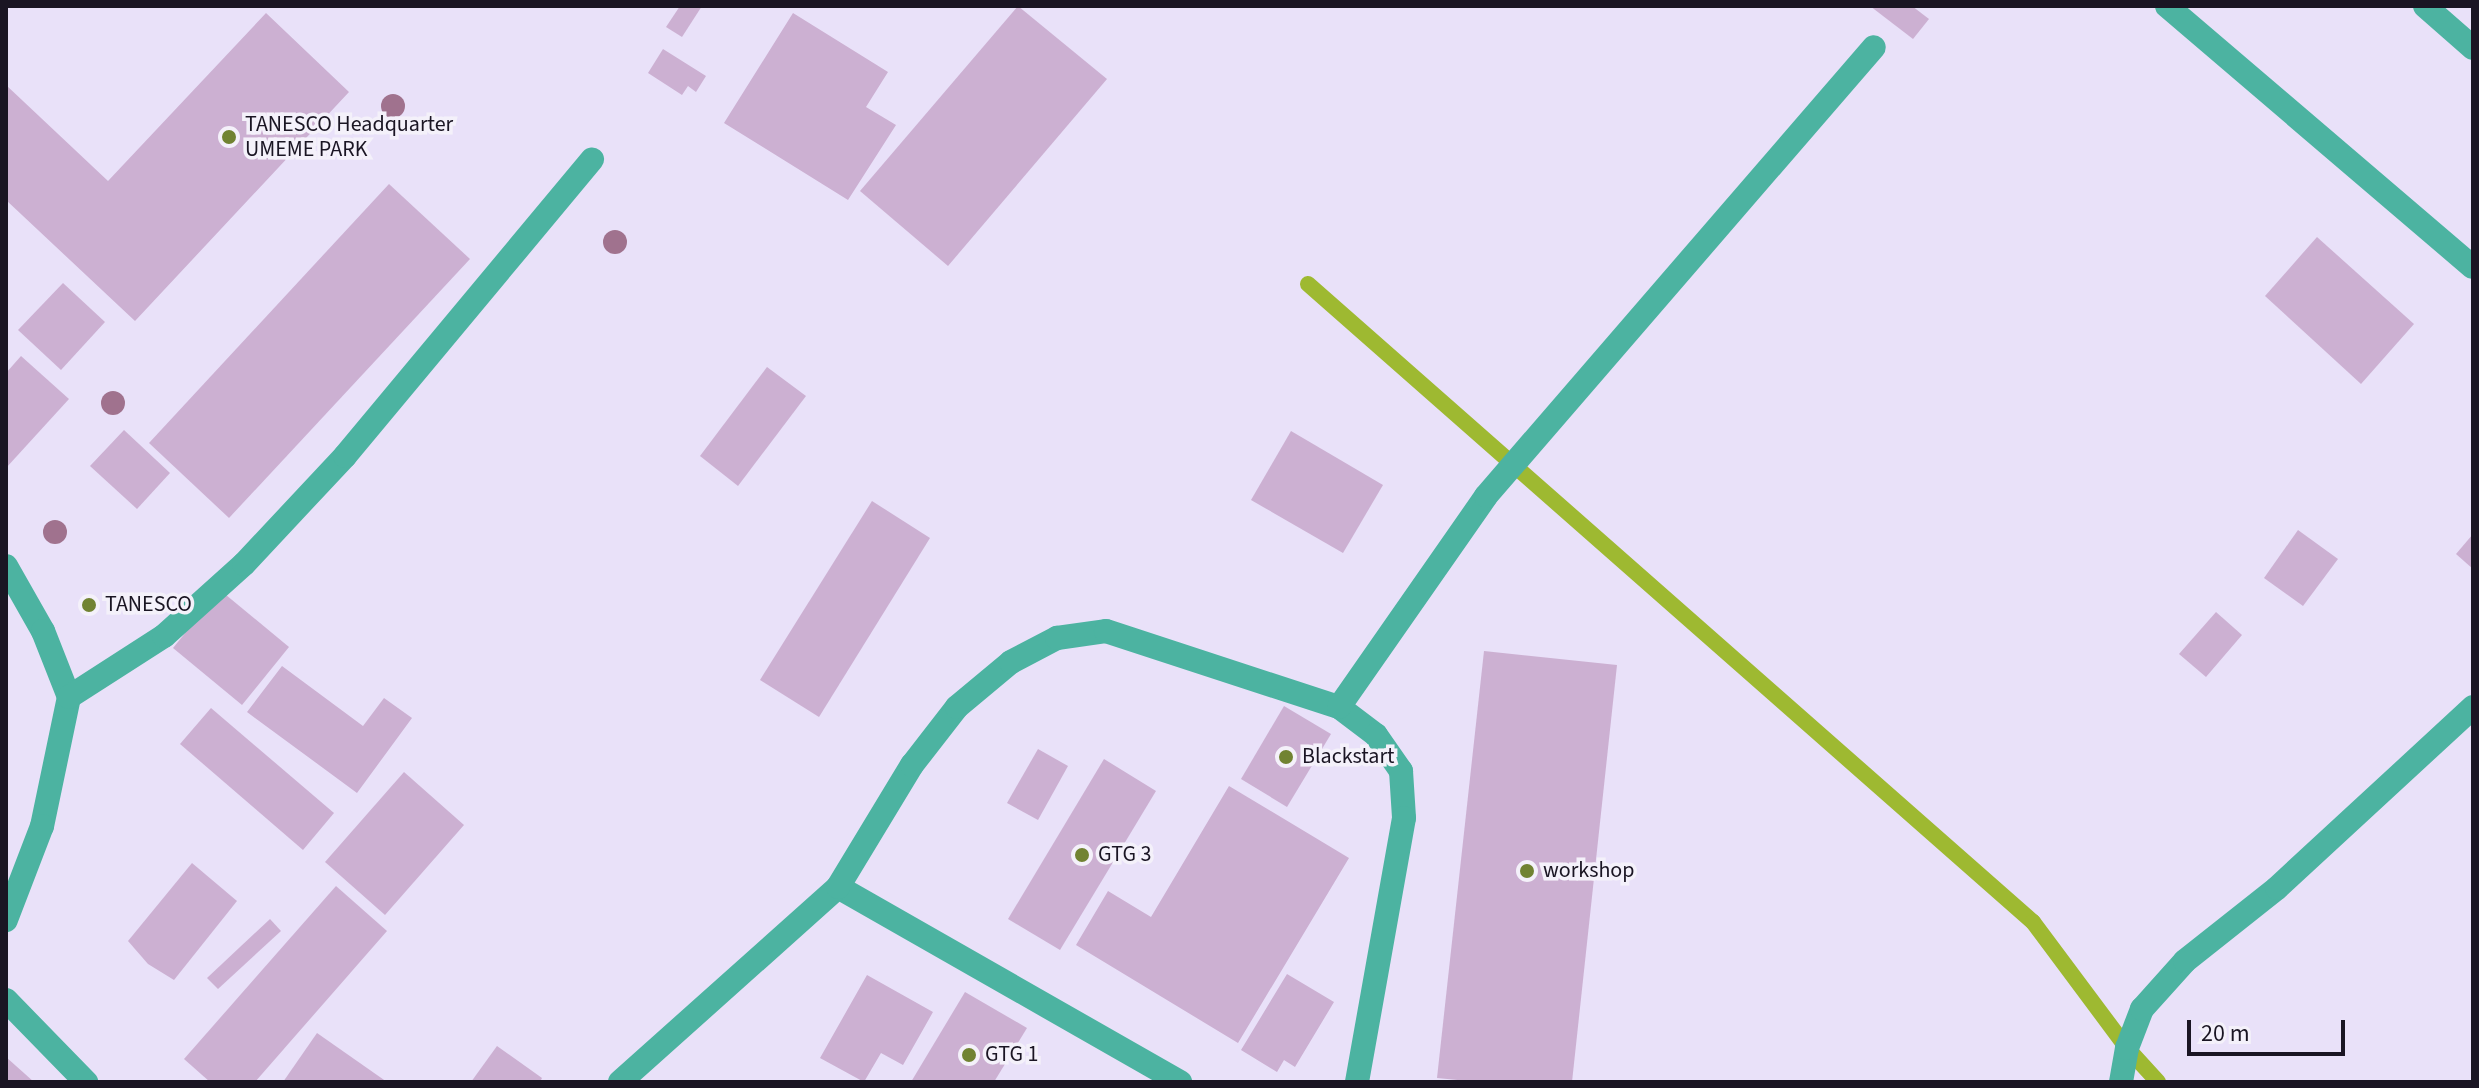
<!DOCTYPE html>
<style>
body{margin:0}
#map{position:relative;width:2479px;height:1088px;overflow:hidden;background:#e9e1f9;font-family:"Source Sans 3",sans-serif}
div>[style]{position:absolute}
.stream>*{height:16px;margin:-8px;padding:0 8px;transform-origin:8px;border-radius:8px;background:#9eb931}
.building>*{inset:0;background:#ccb0d2}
.lane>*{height:24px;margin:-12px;padding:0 12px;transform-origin:12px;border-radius:12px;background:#4cb3a1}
.street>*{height:24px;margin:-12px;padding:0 12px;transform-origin:12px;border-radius:12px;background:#4cb3a1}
.trees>*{width:24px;height:24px;margin:-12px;border-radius:50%;background:#a0728e}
.dots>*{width:22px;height:22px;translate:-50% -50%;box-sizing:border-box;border:4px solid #f4f1fa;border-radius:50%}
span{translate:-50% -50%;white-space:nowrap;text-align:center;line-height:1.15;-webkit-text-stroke:7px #f4f1fa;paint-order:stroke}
.poi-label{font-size:22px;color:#1a1523}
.left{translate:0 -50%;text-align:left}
.frame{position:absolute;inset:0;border:8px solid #1a1523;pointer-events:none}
.scale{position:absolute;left:2187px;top:1020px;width:158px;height:36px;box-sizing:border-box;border:4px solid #1a1523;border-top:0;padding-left:10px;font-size:24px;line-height:28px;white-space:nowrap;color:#1a1523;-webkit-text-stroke:6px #f4f1fa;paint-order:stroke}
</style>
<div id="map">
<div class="stream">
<i style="left:1308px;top:284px;width:966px;rotate:41.35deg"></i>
<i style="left:2033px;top:922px;width:157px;rotate:53.3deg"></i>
<i style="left:2127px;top:1048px;width:46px;rotate:47.6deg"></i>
</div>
<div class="building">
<i style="clip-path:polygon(680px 6px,702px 6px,682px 37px,666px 27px)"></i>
<i style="clip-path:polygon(1018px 6px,1107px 79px,948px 266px,860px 191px)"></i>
<i style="clip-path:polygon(1870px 6px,1912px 6px,1929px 19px,1913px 39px)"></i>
<i style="clip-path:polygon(266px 13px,349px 92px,135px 321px,6px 200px,6px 85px,108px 181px)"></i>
<i style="clip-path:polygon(793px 13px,888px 72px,866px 107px,896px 125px,848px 200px,724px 123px)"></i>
<i style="clip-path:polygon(663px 49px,706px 76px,696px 92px,688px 86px,682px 95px,648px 73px)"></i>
<i style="clip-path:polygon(389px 184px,470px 259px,229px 518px,149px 443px)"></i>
<i style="clip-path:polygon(2317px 237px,2414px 324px,2361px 384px,2265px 296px)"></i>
<i style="clip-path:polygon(63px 283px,105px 322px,61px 370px,18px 330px)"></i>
<i style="clip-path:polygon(21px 356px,69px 399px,6px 468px,6px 373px)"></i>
<i style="clip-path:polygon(767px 367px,806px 396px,738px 486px,700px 456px)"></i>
<i style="clip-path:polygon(124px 430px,170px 473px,137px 509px,90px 466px)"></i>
<i style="clip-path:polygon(1291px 431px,1383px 485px,1343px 553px,1251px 500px)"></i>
<i style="clip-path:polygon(872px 501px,930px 538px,819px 717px,760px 680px)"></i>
<i style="clip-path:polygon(2298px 530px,2338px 559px,2303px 606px,2264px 578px)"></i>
<i style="clip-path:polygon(2473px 534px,2473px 569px,2456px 554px)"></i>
<i style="clip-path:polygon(220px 590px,289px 647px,242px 705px,173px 648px)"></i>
<i style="clip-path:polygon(2216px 612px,2242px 635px,2206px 677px,2179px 654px)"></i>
<i style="clip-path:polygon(1484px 651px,1617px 665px,1572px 1082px,1478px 1082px,1437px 1078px)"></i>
<i style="clip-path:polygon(282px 666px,363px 726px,384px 698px,412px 718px,357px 793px,247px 712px)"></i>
<i style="clip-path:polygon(1284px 706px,1331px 734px,1287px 807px,1241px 779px)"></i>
<i style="clip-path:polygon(211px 708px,334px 813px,303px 850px,180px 744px)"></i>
<i style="clip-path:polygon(1038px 749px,1068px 766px,1038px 820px,1007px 803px)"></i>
<i style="clip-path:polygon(1104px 759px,1156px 791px,1060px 950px,1008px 919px)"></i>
<i style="clip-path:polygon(404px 772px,464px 825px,385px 915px,325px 862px)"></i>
<i style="clip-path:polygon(1229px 786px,1349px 858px,1238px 1043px,1076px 945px,1108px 891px,1151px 917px)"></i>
<i style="clip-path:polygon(192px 863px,237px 901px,174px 980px,148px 964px,128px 941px)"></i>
<i style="clip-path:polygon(336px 886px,387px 931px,255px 1082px,210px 1082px,184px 1059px)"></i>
<i style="clip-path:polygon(270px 919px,281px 931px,218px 989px,207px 978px)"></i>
<i style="clip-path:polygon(1287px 974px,1334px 1002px,1295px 1067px,1284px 1060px,1277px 1072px,1241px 1050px)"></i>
<i style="clip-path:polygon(867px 975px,933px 1012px,903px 1065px,881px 1053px,864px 1082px,820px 1058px)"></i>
<i style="clip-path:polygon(965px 992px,1027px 1028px,994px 1082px,911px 1082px)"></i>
<i style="clip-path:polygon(317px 1033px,387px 1082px,283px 1082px)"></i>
<i style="clip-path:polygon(497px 1046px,542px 1078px,540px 1082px,471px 1082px)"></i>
<i style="clip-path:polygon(6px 1057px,34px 1082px,6px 1082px)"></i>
</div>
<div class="lane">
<i style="left:2167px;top:6px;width:402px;rotate:40.5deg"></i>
<i style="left:2425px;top:6px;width:64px;rotate:41.2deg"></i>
<i style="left:6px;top:566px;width:75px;rotate:60.4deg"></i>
<i style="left:43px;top:631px;width:71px;rotate:68.5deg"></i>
<i style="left:69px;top:697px;width:132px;rotate:101.8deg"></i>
<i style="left:42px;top:826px;width:101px;rotate:111deg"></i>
<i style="left:69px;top:697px;width:113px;rotate:-32.7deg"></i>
<i style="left:164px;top:636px;width:108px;rotate:-42deg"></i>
<i style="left:244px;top:564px;width:148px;rotate:-46.9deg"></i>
<i style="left:345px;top:456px;width:386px;rotate:-50.2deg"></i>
<i style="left:1339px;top:707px;width:46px;rotate:37.1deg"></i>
<i style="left:1376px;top:735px;width:44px;rotate:55.2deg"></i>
<i style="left:1401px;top:771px;width:47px;rotate:86.3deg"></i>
<i style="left:1404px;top:818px;width:268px;rotate:100.1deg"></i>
<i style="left:838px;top:887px;width:394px;rotate:29.7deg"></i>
<i style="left:6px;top:1000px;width:115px;rotate:45.7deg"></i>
<i style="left:620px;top:1082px;width:292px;rotate:-41.8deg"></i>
<i style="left:838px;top:887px;width:143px;rotate:-58.8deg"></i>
<i style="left:912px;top:765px;width:73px;rotate:-52.2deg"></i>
<i style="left:957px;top:707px;width:70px;rotate:-39.8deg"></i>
<i style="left:1011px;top:662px;width:52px;rotate:-27.6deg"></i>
<i style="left:1057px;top:638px;width:49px;rotate:-8.1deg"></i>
<i style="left:1106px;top:631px;width:245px;rotate:18.1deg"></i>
<i style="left:1339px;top:707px;width:257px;rotate:-55.1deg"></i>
<i style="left:1486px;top:496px;width:593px;rotate:-49.17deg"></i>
</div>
<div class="street">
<i style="left:2121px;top:1082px;width:35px;rotate:-80deg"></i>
<i style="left:2127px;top:1048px;width:42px;rotate:-69deg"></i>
<i style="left:2142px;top:1009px;width:64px;rotate:-48.1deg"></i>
<i style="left:2185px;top:961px;width:117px;rotate:-38.4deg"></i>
<i style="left:2277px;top:888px;width:267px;rotate:-42.7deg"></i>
</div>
<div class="trees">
<i style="left:393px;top:106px"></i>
<i style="left:615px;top:242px"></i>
<i style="left:113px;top:403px"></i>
<i style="left:55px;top:532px"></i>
</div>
<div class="dots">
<i style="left:229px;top:137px;background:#718332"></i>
<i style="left:89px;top:605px;background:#718332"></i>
<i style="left:1286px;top:757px;background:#718332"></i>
<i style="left:1082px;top:855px;background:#718332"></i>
<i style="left:1527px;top:871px;background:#718332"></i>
<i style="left:969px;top:1055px;background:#718332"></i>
</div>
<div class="poi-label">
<span class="left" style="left:245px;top:137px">TANESCO Headquarter<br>UMEME PARK</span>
<span class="left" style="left:105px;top:605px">TANESCO</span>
<span class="left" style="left:1302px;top:757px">Blackstart</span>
<span class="left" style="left:1098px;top:855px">GTG 3</span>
<span class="left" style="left:1543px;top:871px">workshop</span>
<span class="left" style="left:985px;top:1055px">GTG 1</span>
</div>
<div class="frame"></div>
<div class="scale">20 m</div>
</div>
